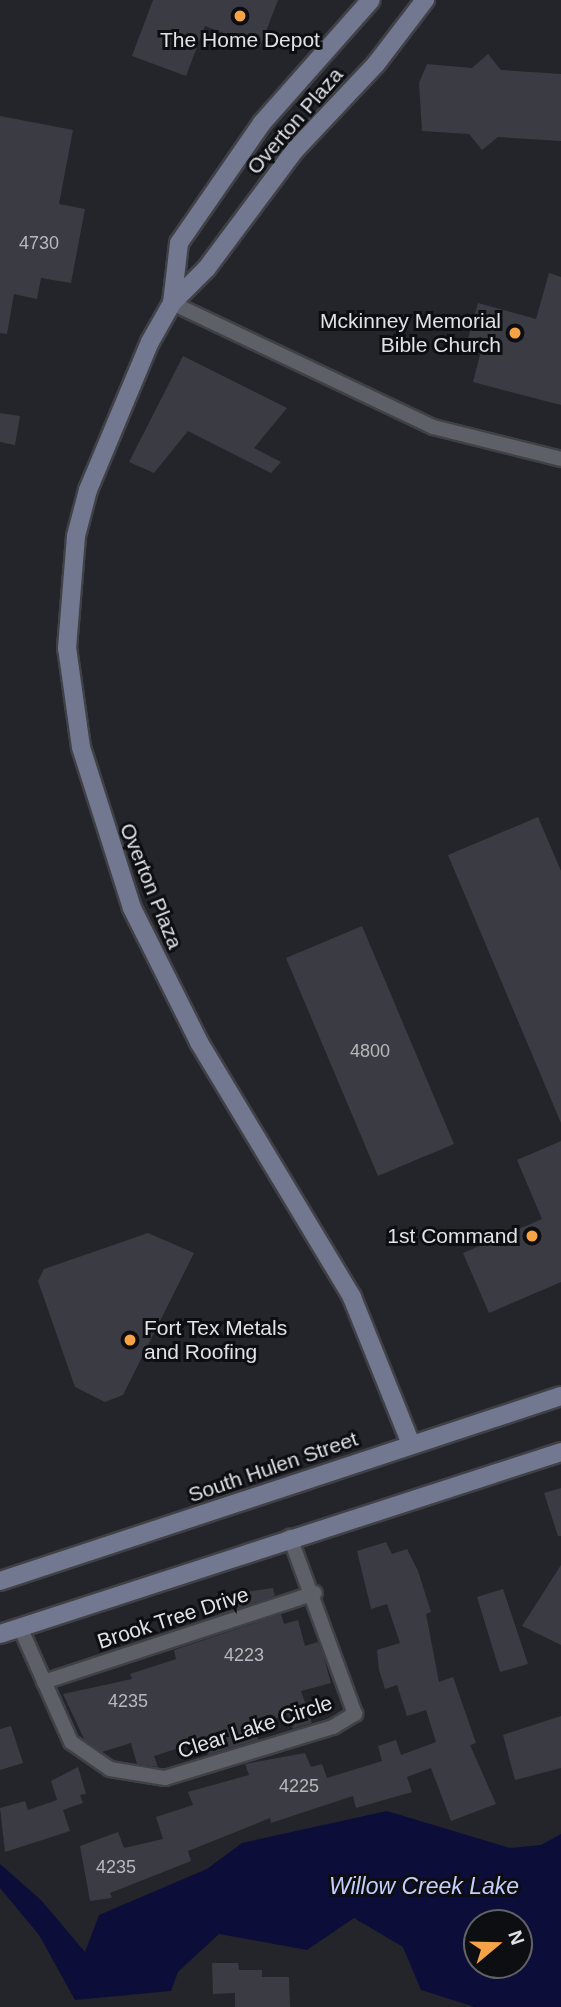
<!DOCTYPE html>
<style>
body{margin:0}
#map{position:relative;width:561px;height:2007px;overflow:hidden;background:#23252b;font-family:Helvetica,sans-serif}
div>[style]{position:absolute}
.water>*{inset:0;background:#0d0d3a}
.building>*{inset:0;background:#3b3c43}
.roads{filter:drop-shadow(2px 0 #404146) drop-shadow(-2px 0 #404146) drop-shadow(0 2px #404146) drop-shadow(0 -2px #404146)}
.street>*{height:14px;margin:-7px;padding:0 7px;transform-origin:7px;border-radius:7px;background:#5e6068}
.secondary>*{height:18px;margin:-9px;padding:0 9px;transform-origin:9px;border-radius:9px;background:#737891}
.dots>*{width:19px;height:19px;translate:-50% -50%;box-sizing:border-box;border:4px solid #0d0e11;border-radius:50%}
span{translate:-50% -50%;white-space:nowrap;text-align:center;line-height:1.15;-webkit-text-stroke:6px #0d0e11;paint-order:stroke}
.number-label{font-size:18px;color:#b7b8bc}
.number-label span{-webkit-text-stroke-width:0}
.poi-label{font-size:21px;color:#e0e1e5}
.right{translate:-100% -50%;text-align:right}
.left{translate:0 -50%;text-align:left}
.street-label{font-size:21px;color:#e0e1e5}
.water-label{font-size:23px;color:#c4cefe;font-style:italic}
.north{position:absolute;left:463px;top:1909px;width:70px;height:70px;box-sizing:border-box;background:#0d0e11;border:2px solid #616266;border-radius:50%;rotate:71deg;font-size:19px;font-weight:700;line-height:28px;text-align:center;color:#e0e1e5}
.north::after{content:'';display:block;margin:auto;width:24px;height:32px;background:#f5a346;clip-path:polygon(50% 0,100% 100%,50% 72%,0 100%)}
</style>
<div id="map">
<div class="water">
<i style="clip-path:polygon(evenodd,387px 1811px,510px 1848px,541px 1845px,561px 1834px,561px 2007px,475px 2007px,421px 1990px,403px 1947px,354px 1918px,307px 1950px,219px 1934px,178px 1972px,171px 1991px,75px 2000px,39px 1935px,0 1888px,0 1864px,41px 1900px,85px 1952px,99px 1915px,207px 1869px,242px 1843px,387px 1811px,477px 1923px,519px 1923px,519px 1965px,477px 1965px,477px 1923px)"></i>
</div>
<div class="building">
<i style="clip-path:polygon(153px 0,278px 0,260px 47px,205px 26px,186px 76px,132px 56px)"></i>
<i style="clip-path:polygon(488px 54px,501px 70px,561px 74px,561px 141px,498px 137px,482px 150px,469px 134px,422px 131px,419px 83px,427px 64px,472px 68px)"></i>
<i style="clip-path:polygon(0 116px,73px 130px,59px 204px,85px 209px,71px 283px,41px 278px,37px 299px,14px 294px,7px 334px,0 333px)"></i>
<i style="clip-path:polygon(549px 273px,561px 277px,561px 405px,473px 382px,481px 351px,466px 346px,478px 303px,536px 319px)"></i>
<i style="clip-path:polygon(183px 356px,287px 408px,254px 448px,281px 462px,271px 473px,188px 431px,154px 473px,129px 462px)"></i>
<i style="clip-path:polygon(0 413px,20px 416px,15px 445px,0 442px)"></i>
<i style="clip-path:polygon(538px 817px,561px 871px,561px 1123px,448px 855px)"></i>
<i style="clip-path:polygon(362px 926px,454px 1144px,378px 1176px,286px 958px)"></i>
<i style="clip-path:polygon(561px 1141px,561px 1282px,489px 1313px,463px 1253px,542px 1219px,517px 1160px)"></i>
<i style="clip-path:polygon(148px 1233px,194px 1253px,123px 1395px,105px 1402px,75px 1387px,38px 1281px,44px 1269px)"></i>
<i style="clip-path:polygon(561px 1488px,561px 1536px,558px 1536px,544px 1493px)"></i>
<i style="clip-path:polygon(386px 1542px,392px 1554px,407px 1549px,418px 1571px,431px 1612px,426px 1614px,439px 1682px,453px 1677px,476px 1743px,470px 1745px,496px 1804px,451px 1821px,431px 1768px,407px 1777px,412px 1792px,356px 1808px,353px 1796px,271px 1823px,270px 1818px,188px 1851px,191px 1861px,110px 1893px,112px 1898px,90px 1901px,80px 1846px,118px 1832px,124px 1848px,163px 1839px,156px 1817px,193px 1805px,188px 1792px,249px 1775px,245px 1764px,305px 1753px,311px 1767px,322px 1764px,327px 1778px,382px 1761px,378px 1746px,396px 1740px,401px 1755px,436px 1742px,426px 1710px,407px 1716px,397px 1685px,385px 1689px,379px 1670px,377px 1650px,400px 1643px,387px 1604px,371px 1609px,357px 1551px)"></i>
<i style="clip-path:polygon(561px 1565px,561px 1645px,522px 1626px)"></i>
<i style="clip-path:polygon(273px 1588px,275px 1596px,218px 1615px,218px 1596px)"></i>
<i style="clip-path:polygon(503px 1589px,528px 1664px,500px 1672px,477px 1597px)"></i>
<i style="clip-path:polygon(281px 1614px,284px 1624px,298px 1620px,305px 1646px,318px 1642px,323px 1654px,331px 1683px,301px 1691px,312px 1723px,293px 1729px,288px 1714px,256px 1726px,258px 1740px,208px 1755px,204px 1740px,154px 1756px,158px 1767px,137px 1764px,131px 1743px,102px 1752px,84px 1739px,63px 1694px,132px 1679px,130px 1674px,176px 1659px,174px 1650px)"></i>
<i style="clip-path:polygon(561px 1716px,561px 1768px,515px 1780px,503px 1735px)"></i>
<i style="clip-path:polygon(11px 1726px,23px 1763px,0 1770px,0 1729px)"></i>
<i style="clip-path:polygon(78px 1767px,86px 1794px,80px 1795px,83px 1803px,63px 1810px,70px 1831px,5px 1852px,0 1808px,25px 1801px,28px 1810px,57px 1800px,51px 1781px)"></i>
<i style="clip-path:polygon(212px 1963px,238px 1963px,239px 1970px,262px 1970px,262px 1977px,289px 1977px,290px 2007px,235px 2007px,235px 1993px,213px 1994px)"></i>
</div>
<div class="roads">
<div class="street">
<i style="left:172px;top:303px;width:289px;rotate:25.4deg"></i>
<i style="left:433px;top:427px;width:132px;rotate:14deg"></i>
<i style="left:20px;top:1627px;width:126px;rotate:66.1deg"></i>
<i style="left:71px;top:1742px;width:47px;rotate:34.7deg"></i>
<i style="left:110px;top:1769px;width:56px;rotate:9.3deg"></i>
<i style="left:165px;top:1778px;width:176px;rotate:-16.9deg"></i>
<i style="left:333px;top:1727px;width:26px;rotate:-31deg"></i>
<i style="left:355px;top:1714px;width:189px;rotate:-110.2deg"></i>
<i style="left:44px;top:1682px;width:285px;rotate:-18.2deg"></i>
</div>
<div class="secondary">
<i style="left:172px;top:303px;width:60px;rotate:-83.3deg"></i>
<i style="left:179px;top:243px;width:146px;rotate:-55.3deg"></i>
<i style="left:262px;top:123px;width:164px;rotate:-48.5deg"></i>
<i style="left:411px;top:1444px;width:158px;rotate:-111.9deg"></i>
<i style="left:352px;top:1297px;width:297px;rotate:-121deg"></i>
<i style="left:199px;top:1042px;width:150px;rotate:-116.6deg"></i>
<i style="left:132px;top:908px;width:169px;rotate:-107.6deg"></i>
<i style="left:81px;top:747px;width:100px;rotate:-98deg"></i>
<i style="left:67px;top:648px;width:112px;rotate:-85.4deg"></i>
<i style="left:76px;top:536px;width:48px;rotate:-75.4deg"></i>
<i style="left:88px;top:490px;width:160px;rotate:-67.3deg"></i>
<i style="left:150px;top:342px;width:45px;rotate:-60.6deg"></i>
<i style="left:172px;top:303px;width:49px;rotate:-45deg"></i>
<i style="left:207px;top:268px;width:147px;rotate:-53.3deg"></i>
<i style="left:295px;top:150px;width:118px;rotate:-46.7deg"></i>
<i style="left:376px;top:64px;width:81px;rotate:-52.6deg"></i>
<i style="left:0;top:1581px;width:591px;rotate:-18.25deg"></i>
<i style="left:0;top:1634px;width:590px;rotate:-17.97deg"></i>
</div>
</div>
<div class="dots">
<i style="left:240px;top:16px;background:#f5a346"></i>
<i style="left:515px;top:333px;background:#f5a346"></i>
<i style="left:532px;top:1236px;background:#f5a346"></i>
<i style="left:130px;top:1340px;background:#f5a346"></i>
</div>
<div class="number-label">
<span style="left:39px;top:243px">4730</span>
<span style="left:370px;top:1051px">4800</span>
<span style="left:244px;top:1655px">4223</span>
<span style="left:128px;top:1701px">4235</span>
<span style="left:299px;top:1786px">4225</span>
<span style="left:116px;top:1867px">4235</span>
</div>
<div class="poi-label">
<span style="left:240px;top:40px">The Home Depot</span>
<span class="right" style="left:501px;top:333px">Mckinney Memorial<br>Bible Church</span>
<span class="right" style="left:518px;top:1236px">1st Command</span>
<span class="left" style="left:144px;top:1340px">Fort Tex Metals<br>and Roofing</span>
</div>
<div class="street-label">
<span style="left:295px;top:121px;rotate:-49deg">Overton Plaza</span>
<span style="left:151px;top:886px;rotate:68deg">Overton Plaza</span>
<span style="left:273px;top:1467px;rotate:-19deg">South Hulen Street</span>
<span style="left:173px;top:1618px;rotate:-18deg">Brook Tree Drive</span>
<span style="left:255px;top:1727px;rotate:-18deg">Clear Lake Circle</span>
</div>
<div class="water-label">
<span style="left:424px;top:1886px">Willow Creek Lake</span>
</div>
<div class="north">N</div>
</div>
